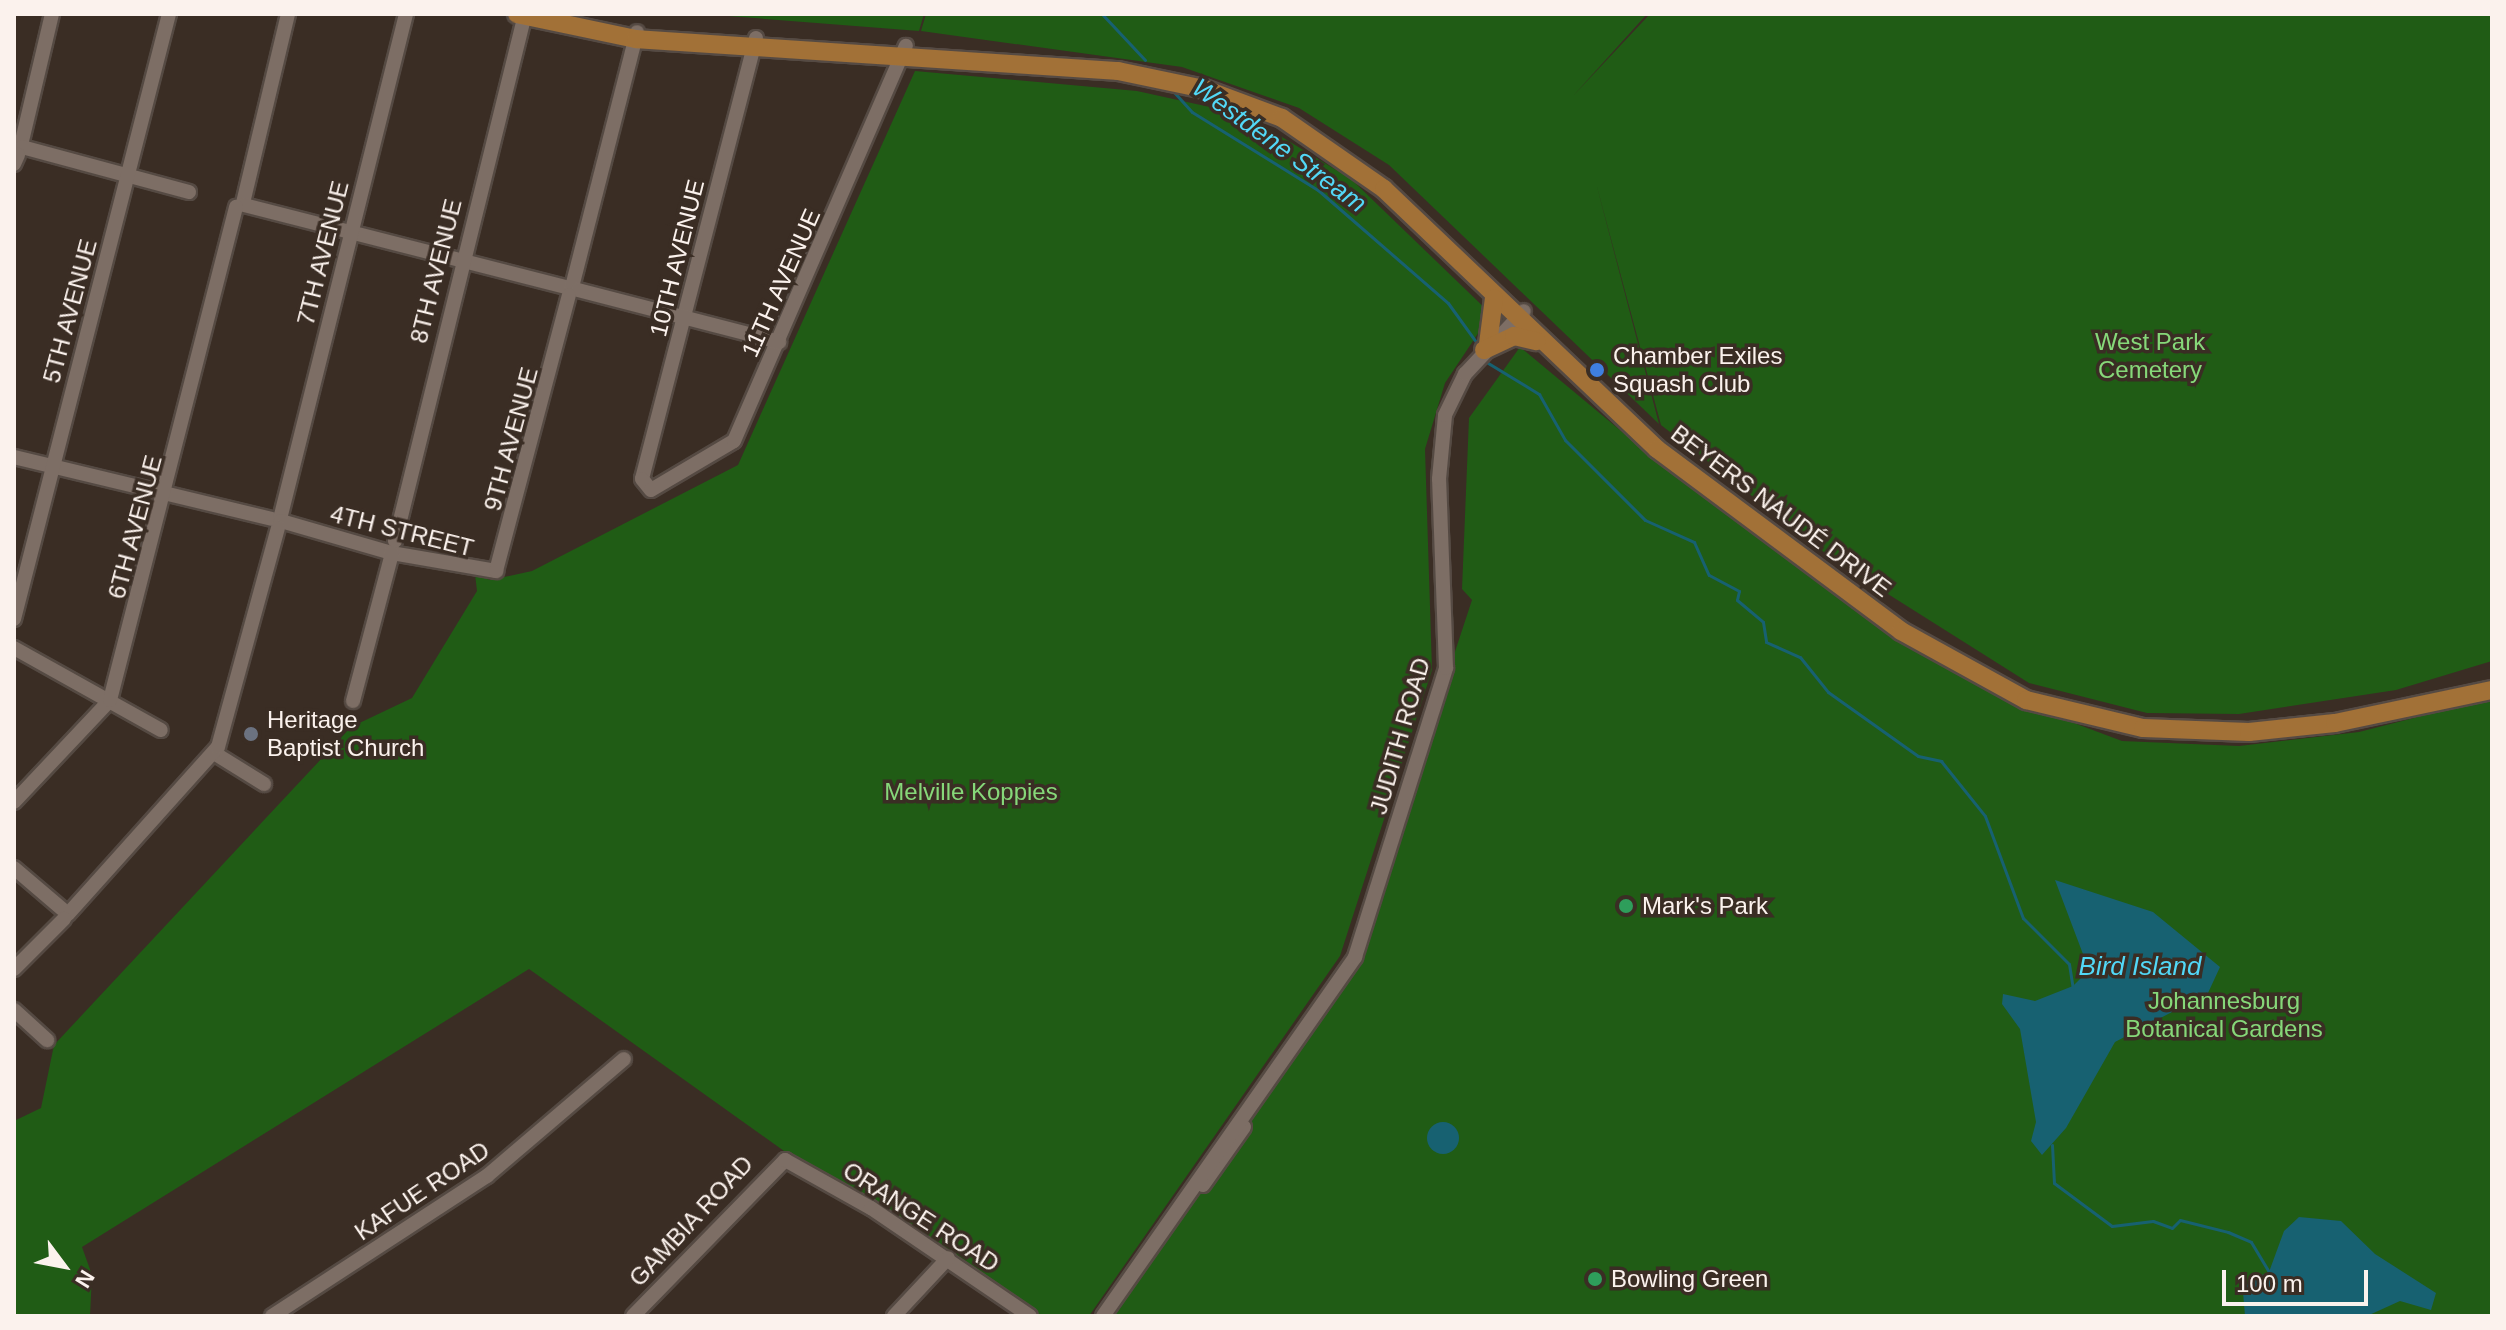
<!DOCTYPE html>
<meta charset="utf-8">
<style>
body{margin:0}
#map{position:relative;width:2506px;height:1330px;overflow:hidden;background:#3a2d24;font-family:Helvetica,sans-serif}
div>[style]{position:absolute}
.green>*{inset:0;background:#205c15}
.water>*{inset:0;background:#176171}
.round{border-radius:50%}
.stream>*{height:3px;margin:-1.5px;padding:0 1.5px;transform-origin:1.5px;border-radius:1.5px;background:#176171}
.roads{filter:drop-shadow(2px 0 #554a43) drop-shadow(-2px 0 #554a43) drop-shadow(0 2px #554a43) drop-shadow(0 -2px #554a43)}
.minor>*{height:14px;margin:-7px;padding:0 7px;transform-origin:7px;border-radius:7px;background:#7d6e65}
.major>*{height:18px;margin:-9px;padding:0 9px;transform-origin:9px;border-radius:9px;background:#a27137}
.dots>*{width:22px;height:22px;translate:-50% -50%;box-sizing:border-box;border:4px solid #3a2d24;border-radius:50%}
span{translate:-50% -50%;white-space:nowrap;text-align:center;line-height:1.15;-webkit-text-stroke:7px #3a2d24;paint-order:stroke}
.street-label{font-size:24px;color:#fbf2ed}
.park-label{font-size:24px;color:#86d879}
.poi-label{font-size:24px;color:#fbf2ed}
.left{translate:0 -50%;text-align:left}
.water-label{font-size:26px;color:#52d8f7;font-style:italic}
.frame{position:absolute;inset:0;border:16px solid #fbf2ed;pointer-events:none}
.north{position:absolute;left:24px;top:1226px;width:80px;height:80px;-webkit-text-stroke:6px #3a2d24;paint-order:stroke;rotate:122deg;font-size:22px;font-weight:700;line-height:32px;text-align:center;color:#fbf2ed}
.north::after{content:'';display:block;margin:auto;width:28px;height:36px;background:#fbf2ed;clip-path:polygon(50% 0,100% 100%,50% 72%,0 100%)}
.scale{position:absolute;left:2222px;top:1270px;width:146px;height:36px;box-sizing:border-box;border:4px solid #fbf2ed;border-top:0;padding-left:10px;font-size:24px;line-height:28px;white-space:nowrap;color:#fbf2ed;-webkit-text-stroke:6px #3a2d24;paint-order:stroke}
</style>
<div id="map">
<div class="green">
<i style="clip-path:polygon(703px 14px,924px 14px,919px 31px)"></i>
<i style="clip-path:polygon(926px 14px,1647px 14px,1573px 96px,1650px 14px,2492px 14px,2492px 661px,2396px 690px,2239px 714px,2147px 713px,2029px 683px,1834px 560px,1661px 425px,1596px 183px,1659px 424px,1389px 165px,1299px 108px,1182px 67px,921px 31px)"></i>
<i style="clip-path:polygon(915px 71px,1137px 91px,1246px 115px,1351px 179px,1491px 314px,1445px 383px,1425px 449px,1432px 670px,1340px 956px,1089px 1316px,1042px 1316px,791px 1156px,529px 969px,82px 1247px,92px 1275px,90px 1316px,14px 1316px,14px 1121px,41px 1108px,54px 1045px,351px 727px,412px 698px,477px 591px,475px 574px,490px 580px,532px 571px,738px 465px)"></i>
<i style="clip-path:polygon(1520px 347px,1662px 465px,1914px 648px,2026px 705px,2122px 741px,2239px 746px,2359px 732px,2492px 698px,2492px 1316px,1093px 1316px,1358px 946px,1472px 600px,1462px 589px,1469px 418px)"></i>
</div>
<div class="water">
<i style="clip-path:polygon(2055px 880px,2153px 912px,2220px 967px,2208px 993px,2115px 1042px,2066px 1128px,2042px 1155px,2031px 1141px,2036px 1122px,2020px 1029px,2002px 1004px,2003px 994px,2035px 1001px,2073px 986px,2089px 970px)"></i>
<i class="round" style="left:1427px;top:1122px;width:32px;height:32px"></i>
<i style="clip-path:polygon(2299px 1217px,2341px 1221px,2375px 1254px,2436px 1293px,2431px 1310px,2400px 1301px,2367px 1316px,2245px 1316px,2243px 1292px,2250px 1280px,2269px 1272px,2284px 1231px)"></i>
</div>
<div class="stream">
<i style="left:1102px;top:14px;width:63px;rotate:46.9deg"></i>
<i style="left:1173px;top:91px;width:28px;rotate:48deg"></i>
<i style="left:1192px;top:112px;width:148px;rotate:31.8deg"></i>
<i style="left:1318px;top:190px;width:172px;rotate:41deg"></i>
<i style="left:1448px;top:303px;width:48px;rotate:54.3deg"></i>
<i style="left:1488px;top:363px;width:60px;rotate:31.3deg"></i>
<i style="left:1539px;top:394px;width:53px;rotate:60.5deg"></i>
<i style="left:1565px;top:440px;width:113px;rotate:45deg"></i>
<i style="left:1645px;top:520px;width:54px;rotate:24.2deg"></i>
<i style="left:1694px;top:542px;width:36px;rotate:66deg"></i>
<i style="left:1709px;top:575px;width:34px;rotate:28deg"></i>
<i style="left:1739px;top:591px;width:9px;rotate:103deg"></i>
<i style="left:1737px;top:600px;width:34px;rotate:40deg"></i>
<i style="left:1763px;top:622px;width:20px;rotate:81deg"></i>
<i style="left:1766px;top:642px;width:37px;rotate:24deg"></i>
<i style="left:1800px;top:657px;width:45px;rotate:51.3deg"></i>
<i style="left:1828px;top:692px;width:110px;rotate:35.4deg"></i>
<i style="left:1918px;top:756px;width:24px;rotate:12deg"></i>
<i style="left:1941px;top:761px;width:70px;rotate:51.3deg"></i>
<i style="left:1985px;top:816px;width:109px;rotate:69.6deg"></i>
<i style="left:2023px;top:918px;width:65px;rotate:45deg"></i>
<i style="left:2069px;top:964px;width:24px;rotate:81deg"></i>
<i style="left:2052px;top:1145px;width:38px;rotate:87deg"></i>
<i style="left:2054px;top:1183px;width:72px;rotate:36.6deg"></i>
<i style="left:2112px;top:1226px;width:41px;rotate:-7deg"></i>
<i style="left:2153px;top:1221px;width:20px;rotate:20deg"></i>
<i style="left:2172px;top:1228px;width:11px;rotate:-45deg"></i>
<i style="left:2180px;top:1220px;width:49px;rotate:14deg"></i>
<i style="left:2228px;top:1232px;width:25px;rotate:23deg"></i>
<i style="left:2251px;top:1242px;width:39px;rotate:59deg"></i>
</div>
<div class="roads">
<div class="minor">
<i style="left:756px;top:38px;width:455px;rotate:104.5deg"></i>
<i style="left:642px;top:479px;width:14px;rotate:51deg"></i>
<i style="left:651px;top:490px;width:96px;rotate:-30.6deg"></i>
<i style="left:734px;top:441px;width:431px;rotate:-66.5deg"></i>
<i style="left:21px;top:145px;width:135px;rotate:-76.7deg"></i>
<i style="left:22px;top:147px;width:173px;rotate:15.1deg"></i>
<i style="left:14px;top:164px;width:10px;rotate:-66deg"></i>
<i style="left:243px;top:203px;width:194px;rotate:-76.6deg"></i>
<i style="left:244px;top:205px;width:335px;rotate:14.3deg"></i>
<i style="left:572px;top:287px;width:263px;rotate:-75.7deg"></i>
<i style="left:578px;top:290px;width:208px;rotate:14.5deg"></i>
<i style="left:14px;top:457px;width:265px;rotate:13.5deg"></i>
<i style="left:280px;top:519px;width:520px;rotate:-75.99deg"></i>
<i style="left:281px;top:521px;width:116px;rotate:16.1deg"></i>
<i style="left:392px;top:553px;width:106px;rotate:9.8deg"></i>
<i style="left:496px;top:571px;width:285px;rotate:-75.2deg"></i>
<i style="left:395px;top:541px;width:543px;rotate:-76.14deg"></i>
<i style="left:14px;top:619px;width:625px;rotate:-75.63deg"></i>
<i style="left:14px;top:648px;width:168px;rotate:29.2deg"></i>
<i style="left:353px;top:701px;width:153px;rotate:-75.2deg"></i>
<i style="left:214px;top:753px;width:59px;rotate:31.8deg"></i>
<i style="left:14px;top:802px;width:140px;rotate:-46.7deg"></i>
<i style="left:110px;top:700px;width:509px;rotate:-75.66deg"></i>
<i style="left:14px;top:868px;width:63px;rotate:40.5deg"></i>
<i style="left:68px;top:914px;width:224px;rotate:-48.1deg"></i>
<i style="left:218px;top:747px;width:227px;rotate:-74.7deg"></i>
<i style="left:14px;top:969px;width:71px;rotate:-45deg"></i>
<i style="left:14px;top:1010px;width:45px;rotate:42.3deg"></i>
<i style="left:1203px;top:1185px;width:71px;rotate:-54.7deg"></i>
<i style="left:272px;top:1316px;width:257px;rotate:-33.1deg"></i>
<i style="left:487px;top:1176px;width:180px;rotate:-40.5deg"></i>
<i style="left:633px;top:1316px;width:218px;rotate:-45.7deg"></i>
<i style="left:785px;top:1160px;width:98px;rotate:29.2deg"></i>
<i style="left:871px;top:1208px;width:192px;rotate:34.2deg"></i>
<i style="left:894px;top:1316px;width:79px;rotate:-47deg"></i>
<i style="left:1103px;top:1316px;width:439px;rotate:-54.9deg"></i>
<i style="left:1355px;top:957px;width:303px;rotate:-72.5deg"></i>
<i style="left:1446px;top:668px;width:189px;rotate:-92.1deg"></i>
<i style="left:1439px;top:479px;width:64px;rotate:-84.6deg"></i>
<i style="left:1445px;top:415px;width:46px;rotate:-64deg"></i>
<i style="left:1465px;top:374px;width:86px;rotate:-46.9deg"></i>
</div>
<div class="major">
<i style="left:517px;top:14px;width:122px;rotate:11.9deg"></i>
<i style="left:636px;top:39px;width:483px;rotate:3.8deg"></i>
<i style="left:1118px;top:71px;width:88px;rotate:11.8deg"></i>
<i style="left:1204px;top:89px;width:83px;rotate:20.4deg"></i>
<i style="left:1282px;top:118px;width:124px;rotate:34.8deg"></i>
<i style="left:1384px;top:189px;width:377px;rotate:43.6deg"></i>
<i style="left:1657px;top:449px;width:304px;rotate:36.7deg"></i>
<i style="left:1901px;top:631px;width:143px;rotate:28.9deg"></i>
<i style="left:2026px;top:700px;width:120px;rotate:13.5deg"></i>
<i style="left:2143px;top:728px;width:106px;rotate:2.2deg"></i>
<i style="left:2249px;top:732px;width:86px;rotate:-6deg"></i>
<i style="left:2335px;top:723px;width:160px;rotate:-11.9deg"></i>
<i style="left:1488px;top:344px;width:46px;rotate:-82.6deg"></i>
<i style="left:1484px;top:350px;width:33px;rotate:-25deg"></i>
<i style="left:1514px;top:336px;width:23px;rotate:13deg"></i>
</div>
</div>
<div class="dots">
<i style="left:1597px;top:370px;background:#3f7fe0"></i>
<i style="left:251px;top:734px;background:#6b7280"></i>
<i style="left:1626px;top:906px;background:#2e9e5b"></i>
<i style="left:1595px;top:1279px;background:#2e9e5b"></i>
</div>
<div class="street-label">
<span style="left:323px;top:253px;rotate:-76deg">7TH AVENUE</span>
<span style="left:677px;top:258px;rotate:-76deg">10TH AVENUE</span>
<span style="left:436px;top:271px;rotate:-76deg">8TH AVENUE</span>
<span style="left:781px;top:283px;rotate:-66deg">11TH AVENUE</span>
<span style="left:70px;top:311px;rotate:-75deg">5TH AVENUE</span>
<span style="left:511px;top:439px;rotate:-75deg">9TH AVENUE</span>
<span style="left:1781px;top:511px;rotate:37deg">BEYERS NAUDÉ DRIVE</span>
<span style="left:135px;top:527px;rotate:-75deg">6TH AVENUE</span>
<span style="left:402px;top:531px;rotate:14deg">4TH STREET</span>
<span style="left:1400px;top:736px;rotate:-74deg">JUDITH ROAD</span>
<span style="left:422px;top:1191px;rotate:-34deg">KAFUE ROAD</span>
<span style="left:921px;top:1217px;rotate:33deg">ORANGE ROAD</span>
<span style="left:691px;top:1221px;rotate:-47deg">GAMBIA ROAD</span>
</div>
<div class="park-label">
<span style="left:2150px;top:356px">West Park<br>Cemetery</span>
<span style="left:971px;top:792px">Melville Koppies</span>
<span style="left:2224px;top:1015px">Johannesburg<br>Botanical Gardens</span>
</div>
<div class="poi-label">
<span class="left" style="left:1613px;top:370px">Chamber Exiles<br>Squash Club</span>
<span class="left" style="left:267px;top:734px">Heritage<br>Baptist Church</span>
<span class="left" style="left:1642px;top:906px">Mark's Park</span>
<span class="left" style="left:1611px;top:1279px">Bowling Green</span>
</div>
<div class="water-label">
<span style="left:1279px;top:146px;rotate:36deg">Westdene Stream</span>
<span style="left:2140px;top:967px">Bird Island</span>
</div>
<div class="frame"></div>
<div class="north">N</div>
<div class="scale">100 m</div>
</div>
